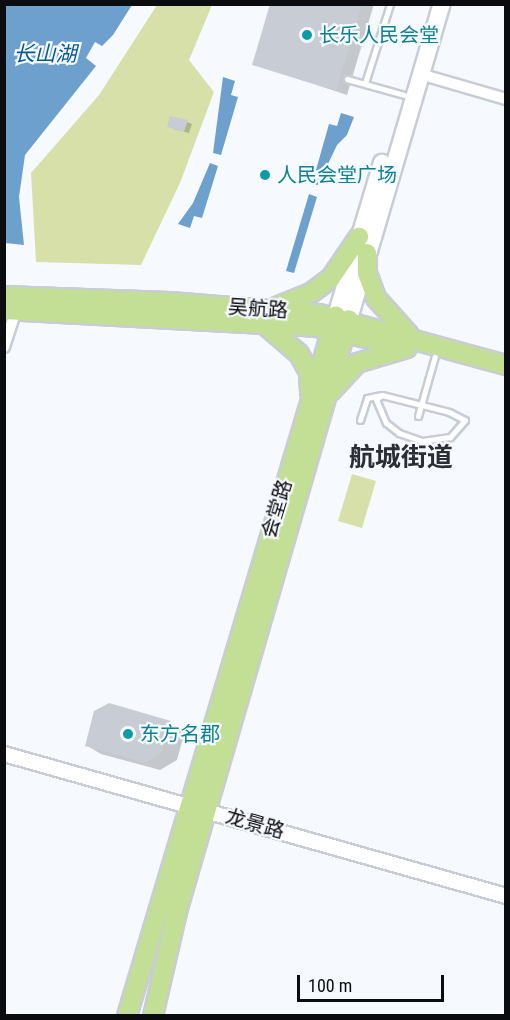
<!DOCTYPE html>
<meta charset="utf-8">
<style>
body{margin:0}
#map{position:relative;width:510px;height:1020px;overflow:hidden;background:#f6f9fe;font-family:"Roboto Condensed","Noto Sans SC",sans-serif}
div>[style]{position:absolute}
.green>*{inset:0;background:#d8e0a9}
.water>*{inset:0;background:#6ea0ce}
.shadow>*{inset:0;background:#0003}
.building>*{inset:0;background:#c8ccd4}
.roads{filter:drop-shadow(2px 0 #c8cdd5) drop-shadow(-2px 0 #c8cdd5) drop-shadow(0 2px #c8cdd5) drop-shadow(0 -2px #c8cdd5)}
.service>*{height:5px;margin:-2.5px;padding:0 2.5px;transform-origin:2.5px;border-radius:2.5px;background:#fff}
.minor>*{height:10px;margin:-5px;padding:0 5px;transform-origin:5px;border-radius:5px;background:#fff}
.tertiary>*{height:14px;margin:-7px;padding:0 7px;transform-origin:7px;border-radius:7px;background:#fff}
.secondary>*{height:16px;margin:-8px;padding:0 8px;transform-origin:8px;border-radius:8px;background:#fff}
.primary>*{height:18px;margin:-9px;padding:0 9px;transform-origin:9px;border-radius:9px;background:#c2df95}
.dots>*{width:16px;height:16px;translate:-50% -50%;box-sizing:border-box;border:3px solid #f6f9fe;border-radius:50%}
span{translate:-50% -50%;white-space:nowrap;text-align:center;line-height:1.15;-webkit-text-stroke:4.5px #f6f9fe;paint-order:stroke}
.culture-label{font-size:20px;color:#0d838f}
.left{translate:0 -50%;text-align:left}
.street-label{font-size:20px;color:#0b0c0f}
.water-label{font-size:21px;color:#025991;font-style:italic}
.district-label{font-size:26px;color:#2b2f35;font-weight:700}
.frame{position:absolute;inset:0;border:6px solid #0b0c0f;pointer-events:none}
.scale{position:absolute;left:297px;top:975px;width:147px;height:27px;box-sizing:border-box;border:3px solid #0b0c0f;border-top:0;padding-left:8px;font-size:18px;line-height:21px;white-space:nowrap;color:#0b0c0f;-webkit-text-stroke:4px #f6f9fe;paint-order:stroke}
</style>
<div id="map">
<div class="green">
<i style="clip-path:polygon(157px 5px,212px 5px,189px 60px,214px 92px,180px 183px,141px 265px,36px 262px,31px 173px,99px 95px)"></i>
<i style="clip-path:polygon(352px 474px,376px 481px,362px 528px,338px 521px)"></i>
</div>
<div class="water">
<i style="clip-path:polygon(4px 5px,132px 5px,113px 35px,102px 46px,95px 42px,86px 58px,96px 66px,25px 155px,19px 197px,24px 245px,5px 243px)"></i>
<i style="clip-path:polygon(223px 77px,235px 81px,231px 95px,238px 97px,221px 155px,213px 153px)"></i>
<i style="clip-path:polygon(341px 113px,354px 117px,347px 135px,337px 145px,318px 185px,312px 184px,329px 124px,337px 126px)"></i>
<i style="clip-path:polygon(210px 163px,218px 166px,202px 218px,194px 216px,190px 228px,178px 224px,193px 203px)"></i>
<i style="clip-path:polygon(309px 194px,317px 197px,294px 273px,286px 271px)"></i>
</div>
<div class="shadow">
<i style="clip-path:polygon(272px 4px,374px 4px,347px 95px,254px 64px)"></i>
<i style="clip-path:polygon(187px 122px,192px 124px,189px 133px,173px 129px)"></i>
<i style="clip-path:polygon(170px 723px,185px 731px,177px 760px,160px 770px,101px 754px,86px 745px)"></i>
</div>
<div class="building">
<i style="clip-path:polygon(270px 4px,362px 4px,336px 91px,252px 65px)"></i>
<i style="clip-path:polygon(170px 116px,188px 120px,184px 132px,167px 127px)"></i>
<i style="clip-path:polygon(109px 703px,171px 721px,162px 752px,145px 763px,85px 746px,94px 711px)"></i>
</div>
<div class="roads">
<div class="service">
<i style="left:347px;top:79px;width:59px;rotate:15.7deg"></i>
<i style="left:365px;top:83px;width:83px;rotate:-72.4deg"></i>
<i style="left:382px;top:395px;width:69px;rotate:14.2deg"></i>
<i style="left:449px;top:412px;width:18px;rotate:27deg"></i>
<i style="left:465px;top:420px;width:23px;rotate:131deg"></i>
<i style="left:450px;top:437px;width:28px;rotate:172deg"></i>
<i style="left:422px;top:441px;width:24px;rotate:-161deg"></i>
<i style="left:399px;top:433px;width:16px;rotate:-142deg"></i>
<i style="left:386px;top:423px;width:26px;rotate:-113deg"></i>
<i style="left:376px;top:399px;width:7px;rotate:-34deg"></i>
<i style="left:418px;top:416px;width:62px;rotate:-74.2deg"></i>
<i style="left:360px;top:420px;width:23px;rotate:-72deg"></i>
<i style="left:367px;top:398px;width:14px;rotate:-12deg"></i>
</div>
<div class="minor">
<i style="left:420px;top:74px;width:90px;rotate:16.2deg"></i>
<i style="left:4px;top:347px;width:38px;rotate:-72deg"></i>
</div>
<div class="tertiary">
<i style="left:4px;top:754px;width:522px;rotate:15.79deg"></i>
</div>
<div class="secondary">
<i style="left:336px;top:316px;width:160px;rotate:-73.3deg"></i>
<i style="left:349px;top:319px;width:328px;rotate:-73.6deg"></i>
</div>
<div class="primary">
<i style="left:367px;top:253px;width:20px;rotate:90deg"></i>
<i style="left:367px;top:273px;width:27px;rotate:70deg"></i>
<i style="left:376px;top:298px;width:50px;rotate:48.3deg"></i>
<i style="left:4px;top:296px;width:166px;rotate:2.1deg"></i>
<i style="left:170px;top:302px;width:149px;rotate:4.6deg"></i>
<i style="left:319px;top:314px;width:194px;rotate:15.3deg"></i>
<i style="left:276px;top:307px;width:38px;rotate:-22deg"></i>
<i style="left:311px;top:293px;width:25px;rotate:-37deg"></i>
<i style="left:331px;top:278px;width:50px;rotate:-55.7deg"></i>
<i style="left:4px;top:310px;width:312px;rotate:3.1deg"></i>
<i style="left:316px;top:327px;width:74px;rotate:12.5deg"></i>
<i style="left:264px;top:324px;width:46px;rotate:40.6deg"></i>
<i style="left:299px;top:354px;width:21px;rotate:61deg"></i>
<i style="left:309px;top:372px;width:21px;rotate:87deg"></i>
<i style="left:331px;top:391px;width:38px;rotate:-47deg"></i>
<i style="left:357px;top:363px;width:52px;rotate:-16.7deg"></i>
<i style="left:127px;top:1016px;width:731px;rotate:-73.38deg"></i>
<i style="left:153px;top:1016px;width:111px;rotate:-77deg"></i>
<i style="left:178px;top:908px;width:613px;rotate:-73.81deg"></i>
</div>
</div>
<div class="dots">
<i style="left:307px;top:35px;background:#0f9aa8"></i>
<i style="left:265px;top:175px;background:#0f9aa8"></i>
<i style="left:128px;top:734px;background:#0f9aa8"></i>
</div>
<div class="culture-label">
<span class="left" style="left:319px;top:35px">长乐人民会堂</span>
<span class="left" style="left:277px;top:175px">人民会堂广场</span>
<span class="left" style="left:140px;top:734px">东方名郡</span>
</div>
<div class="street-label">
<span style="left:258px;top:309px;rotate:4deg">吴航路</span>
<span style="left:277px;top:509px;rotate:-73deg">会堂路</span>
<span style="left:255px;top:824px;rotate:16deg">龙景路</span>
</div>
<div class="water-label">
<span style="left:45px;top:54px">长山湖</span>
</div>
<div class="district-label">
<span style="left:401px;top:458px">航城街道</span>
</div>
<div class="frame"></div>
<div class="scale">100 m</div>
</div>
